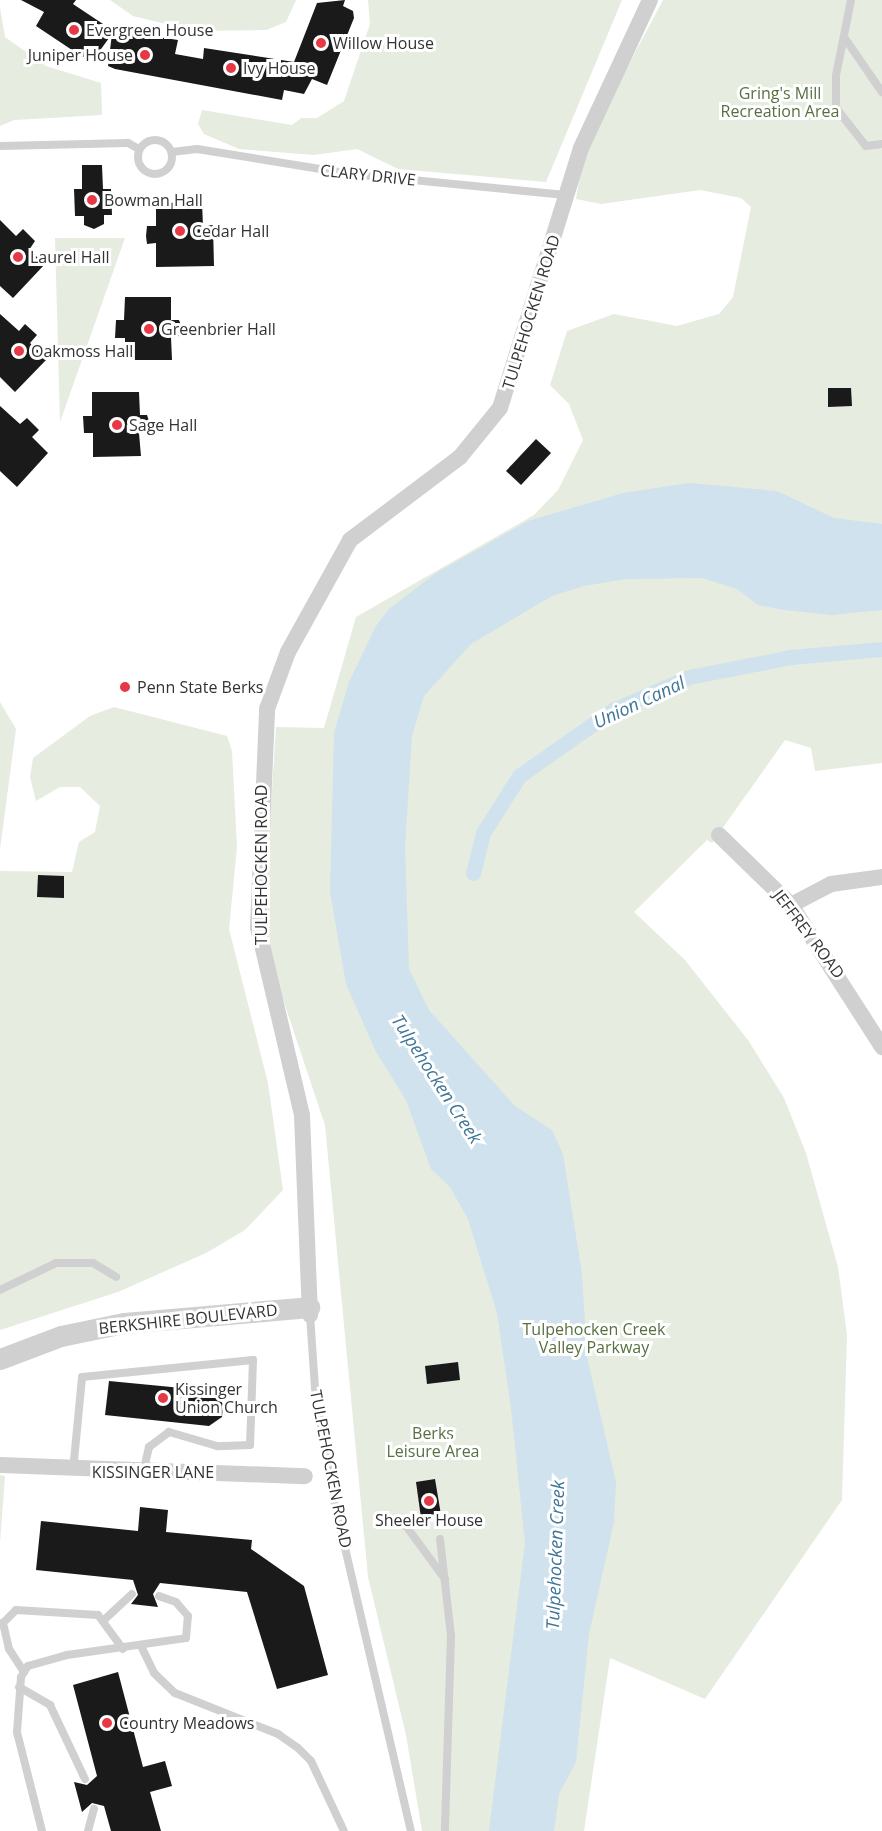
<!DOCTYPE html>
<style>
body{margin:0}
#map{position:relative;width:882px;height:1831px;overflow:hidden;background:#fff;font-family:"Open Sans",sans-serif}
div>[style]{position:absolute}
.green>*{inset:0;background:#e6ecdf}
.water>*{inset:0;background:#cfe2ee}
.canal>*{height:15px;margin:-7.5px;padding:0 7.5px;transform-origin:7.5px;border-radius:7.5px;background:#cfe2ee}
.building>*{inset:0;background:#1a1a1a}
.service>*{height:8px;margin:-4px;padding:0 4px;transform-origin:4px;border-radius:4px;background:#d0d0d0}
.service>.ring{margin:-4px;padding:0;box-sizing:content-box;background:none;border:8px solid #d0d0d0;border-radius:50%}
.minor>*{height:16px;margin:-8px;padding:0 8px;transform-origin:8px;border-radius:8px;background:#d0d0d0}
.tertiary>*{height:21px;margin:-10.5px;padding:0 10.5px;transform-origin:10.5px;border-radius:10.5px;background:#d0d0d0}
.dots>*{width:16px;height:16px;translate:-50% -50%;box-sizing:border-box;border:3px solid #fff;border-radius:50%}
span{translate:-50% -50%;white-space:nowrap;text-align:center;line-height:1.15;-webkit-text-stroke:6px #fff;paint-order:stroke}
.poi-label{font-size:16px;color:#333}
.left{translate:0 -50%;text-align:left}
.right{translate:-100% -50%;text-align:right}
.park-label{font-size:16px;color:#56703f}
.street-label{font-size:16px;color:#333}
.water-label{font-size:18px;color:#3f7597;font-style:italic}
</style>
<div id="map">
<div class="green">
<i style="clip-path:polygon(110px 0,296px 0,286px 22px,266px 30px,194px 31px,133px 16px)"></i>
<i style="clip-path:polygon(368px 0,622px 0,546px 182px,398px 169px,357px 149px,314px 155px,239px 149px,204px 134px,198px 124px,202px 110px,292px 125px,301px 118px,317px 118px,344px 101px,370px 24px)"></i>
<i style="clip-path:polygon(663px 0,882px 0,882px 763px,815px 771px,811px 748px,785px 740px,712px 843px,707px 840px,634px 912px,685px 960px,748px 1040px,784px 1098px,806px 1153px,838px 1267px,847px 1335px,842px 1500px,705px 1699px,610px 1658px,584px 1831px,422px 1831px,406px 1735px,368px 1577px,325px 1125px,270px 960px,266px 886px,276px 727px,324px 728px,356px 617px,534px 515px,558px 490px,583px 440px,569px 404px,550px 385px,567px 331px,614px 314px,677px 326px,719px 314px,733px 297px,751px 207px,741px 198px,700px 190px,601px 204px,576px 199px,581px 168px,606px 107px)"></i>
<i style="clip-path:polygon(0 7px,5px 37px,46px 66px,101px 83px,102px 115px,14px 120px,0 126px)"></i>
<i style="clip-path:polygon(55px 238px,125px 238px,60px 422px)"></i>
<i style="clip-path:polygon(0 702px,16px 729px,0 849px)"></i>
<i style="clip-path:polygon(114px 707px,227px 736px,232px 751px,237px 847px,229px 929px,268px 1083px,283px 1190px,245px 1230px,206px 1253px,118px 1292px,0 1330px,0 871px,72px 872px,79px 842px,95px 832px,100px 806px,80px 787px,60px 787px,36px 801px,30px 777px,33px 758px,90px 716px)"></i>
<i style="clip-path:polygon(0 1475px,5px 1476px,0 1543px)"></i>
</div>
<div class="water">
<i style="clip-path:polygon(689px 483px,777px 491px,834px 518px,882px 524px,882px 610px,832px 615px,784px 610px,758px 605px,737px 589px,702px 578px,626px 579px,584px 586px,552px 596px,471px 644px,424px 696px,412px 736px,405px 846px,409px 969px,429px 1010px,515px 1106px,552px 1130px,563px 1154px,582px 1274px,587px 1357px,616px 1482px,614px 1522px,589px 1634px,576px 1762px,559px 1794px,554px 1831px,489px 1831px,525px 1543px,511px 1408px,497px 1313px,468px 1219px,450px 1187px,431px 1169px,406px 1100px,376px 1052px,346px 984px,330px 892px,334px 733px,349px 682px,376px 626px,389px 609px,436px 573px,528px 521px,623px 493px)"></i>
</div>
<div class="canal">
<i style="left:473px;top:873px;width:41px;rotate:-76deg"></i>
<i style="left:483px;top:833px;width:67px;rotate:-57.7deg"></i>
<i style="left:519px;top:776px;width:115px;rotate:-35.1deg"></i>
<i style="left:613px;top:710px;width:83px;rotate:-23.5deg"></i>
<i style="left:689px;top:677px;width:104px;rotate:-11.1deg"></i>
<i style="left:791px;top:657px;width:91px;rotate:-5deg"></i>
</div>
<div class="building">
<i style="clip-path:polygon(21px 0,76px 0,73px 4px,112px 30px,178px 40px,175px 54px,203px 59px,204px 48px,294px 62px,317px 3px,345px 0,343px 6px,353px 11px,354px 18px,327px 85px,312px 79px,304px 94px,284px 90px,282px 100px,115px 69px,108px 66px,112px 34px,93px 60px,81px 56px,36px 26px,44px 12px)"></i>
<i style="clip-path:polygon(82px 165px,102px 165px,103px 189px,111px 189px,112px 215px,104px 215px,104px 224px,94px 229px,84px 225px,84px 216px,75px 216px,74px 189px,82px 189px)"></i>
<i style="clip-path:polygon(202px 202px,203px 226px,213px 225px,214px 266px,156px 267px,156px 243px,147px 244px,146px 236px,147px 226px,156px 226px,156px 203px)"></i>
<i style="clip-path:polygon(0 220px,16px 236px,23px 229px,35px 241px,29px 250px,45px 264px,13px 298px,0 286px)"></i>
<i style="clip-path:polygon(125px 297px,171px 297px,171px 320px,179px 320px,182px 328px,180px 336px,171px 337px,172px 360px,125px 360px,125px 338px,115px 338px,116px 320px,124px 320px)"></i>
<i style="clip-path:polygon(0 314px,19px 331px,25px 324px,37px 335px,30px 343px,47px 359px,15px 392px,0 377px)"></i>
<i style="clip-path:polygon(828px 388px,851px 388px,852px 406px,828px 407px)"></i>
<i style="clip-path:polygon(92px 392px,139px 392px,140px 415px,147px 415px,150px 424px,148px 432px,139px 433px,141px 456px,93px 457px,93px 433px,84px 433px,83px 416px,92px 416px)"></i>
<i style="clip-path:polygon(0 406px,20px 424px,27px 418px,39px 430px,32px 437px,48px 453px,17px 487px,0 471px)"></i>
<i style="clip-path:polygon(536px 439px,551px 453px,521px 485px,506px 471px)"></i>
<i style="clip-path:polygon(38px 875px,64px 876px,64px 898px,37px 897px)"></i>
<i style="clip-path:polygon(458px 1362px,460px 1380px,427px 1384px,425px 1366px)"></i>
<i style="clip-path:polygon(109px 1381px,213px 1391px,223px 1404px,222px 1417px,209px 1426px,105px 1415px)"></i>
<i style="clip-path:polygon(435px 1479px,441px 1515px,421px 1518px,416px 1482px)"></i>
<i style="clip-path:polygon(140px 1507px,168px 1510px,166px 1532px,252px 1540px,251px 1549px,304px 1586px,328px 1675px,277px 1689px,247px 1592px,160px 1583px,153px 1594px,158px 1607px,131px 1604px,138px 1595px,133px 1580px,36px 1570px,41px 1521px,138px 1531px)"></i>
<i style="clip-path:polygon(118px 1672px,143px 1767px,165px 1761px,172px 1786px,150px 1792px,161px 1831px,111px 1831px,104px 1806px,92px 1803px,82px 1812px,74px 1782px,87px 1785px,97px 1776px,73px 1685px)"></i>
</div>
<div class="service">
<i style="left:851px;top:0;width:77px;rotate:101.2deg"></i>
<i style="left:836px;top:76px;width:32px;rotate:90deg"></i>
<i style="left:836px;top:108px;width:48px;rotate:51.7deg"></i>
<i style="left:866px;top:146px;width:16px;rotate:-7deg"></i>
<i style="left:844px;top:37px;width:67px;rotate:55.4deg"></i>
<i class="ring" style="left:138px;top:140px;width:26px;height:26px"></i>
<i style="left:0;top:146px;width:128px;rotate:-1.3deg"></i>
<i style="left:128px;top:143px;width:13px;rotate:29deg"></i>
<i style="left:172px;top:152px;width:25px;rotate:-7deg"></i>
<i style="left:197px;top:149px;width:156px;rotate:9.2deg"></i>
<i style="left:351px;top:174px;width:216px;rotate:5.6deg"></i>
<i style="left:0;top:1290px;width:62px;rotate:-25.7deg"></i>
<i style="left:56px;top:1263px;width:37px"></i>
<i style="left:93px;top:1263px;width:27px;rotate:31deg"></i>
<i style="left:310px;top:1315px;width:73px;rotate:86.1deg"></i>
<i style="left:315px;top:1388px;width:105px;rotate:80.7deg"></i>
<i style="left:332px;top:1492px;width:348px;rotate:76.9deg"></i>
<i style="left:73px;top:1471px;width:94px;rotate:-84.5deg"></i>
<i style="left:82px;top:1377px;width:172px;rotate:-5.7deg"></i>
<i style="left:253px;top:1360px;width:85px;rotate:92deg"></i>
<i style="left:250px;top:1445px;width:33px;rotate:178deg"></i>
<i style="left:217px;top:1446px;width:50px;rotate:-163.7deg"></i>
<i style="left:169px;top:1432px;width:25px;rotate:143deg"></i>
<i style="left:149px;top:1447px;width:27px;rotate:103deg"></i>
<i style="left:406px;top:1526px;width:66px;rotate:53.7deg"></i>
<i style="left:440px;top:1539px;width:98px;rotate:83.5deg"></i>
<i style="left:451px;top:1636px;width:195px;rotate:91.8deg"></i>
<i style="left:104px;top:1620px;width:38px;rotate:-43deg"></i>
<i style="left:142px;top:1648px;width:28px;rotate:64deg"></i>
<i style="left:154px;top:1673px;width:29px;rotate:44deg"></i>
<i style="left:175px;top:1693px;width:111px;rotate:21.7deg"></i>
<i style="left:278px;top:1734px;width:24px;rotate:35deg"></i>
<i style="left:298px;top:1748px;width:18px;rotate:45deg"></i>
<i style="left:311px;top:1761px;width:77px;rotate:64.8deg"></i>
<i style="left:24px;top:1672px;width:27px;rotate:-123deg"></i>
<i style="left:9px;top:1649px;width:27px;rotate:-103deg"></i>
<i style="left:3px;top:1623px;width:18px;rotate:-45deg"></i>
<i style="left:16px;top:1610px;width:82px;rotate:3.5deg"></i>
<i style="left:98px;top:1615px;width:42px;rotate:53.7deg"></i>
<i style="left:19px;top:1687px;width:36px;rotate:30deg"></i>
<i style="left:50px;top:1705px;width:82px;rotate:64.7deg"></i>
<i style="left:42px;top:1831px;width:102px;rotate:-104.2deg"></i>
<i style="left:17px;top:1732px;width:55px;rotate:-85.8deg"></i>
<i style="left:21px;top:1677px;width:13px;rotate:-58deg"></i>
<i style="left:28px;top:1666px;width:41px;rotate:-15.8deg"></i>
<i style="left:67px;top:1655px;width:120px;rotate:-8.1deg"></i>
<i style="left:186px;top:1638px;width:22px;rotate:-85deg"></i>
<i style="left:188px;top:1616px;width:18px;rotate:-131deg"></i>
<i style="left:176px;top:1602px;width:18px;rotate:-161deg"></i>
<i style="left:88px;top:1831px;width:23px;rotate:-75deg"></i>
</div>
<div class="minor">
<i style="left:719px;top:835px;width:100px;rotate:44.2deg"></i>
<i style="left:791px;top:905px;width:169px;rotate:57.3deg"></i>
<i style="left:791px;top:905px;width:45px;rotate:-27.7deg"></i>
<i style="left:831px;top:884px;width:51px;rotate:-7.8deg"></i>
<i style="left:310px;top:1315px;width:200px;rotate:-92.3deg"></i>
<i style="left:302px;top:1115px;width:193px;rotate:-103.2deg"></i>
<i style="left:258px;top:927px;width:218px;rotate:-87.6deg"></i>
<i style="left:267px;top:709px;width:61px;rotate:-69.8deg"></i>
<i style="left:288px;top:652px;width:128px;rotate:-61deg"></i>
<i style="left:350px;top:540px;width:138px;rotate:-37deg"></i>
<i style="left:460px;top:457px;width:63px;rotate:-50.8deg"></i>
<i style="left:500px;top:408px;width:272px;rotate:-72.7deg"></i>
<i style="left:581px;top:148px;width:163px;rotate:-65deg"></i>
<i style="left:0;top:1465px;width:305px;rotate:2.1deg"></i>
</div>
<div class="tertiary">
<i style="left:0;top:1359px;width:65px;rotate:-20.7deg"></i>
<i style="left:61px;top:1336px;width:64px;rotate:-11.7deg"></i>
<i style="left:124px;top:1323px;width:186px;rotate:-4.9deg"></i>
</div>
<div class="dots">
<i style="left:74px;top:30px;background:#e63946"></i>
<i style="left:321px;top:43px;background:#e63946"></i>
<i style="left:145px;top:55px;background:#e63946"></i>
<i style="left:231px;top:68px;background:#e63946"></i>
<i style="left:92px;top:200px;background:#e63946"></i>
<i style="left:180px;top:231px;background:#e63946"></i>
<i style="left:18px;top:257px;background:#e63946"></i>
<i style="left:149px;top:329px;background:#e63946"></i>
<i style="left:19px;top:351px;background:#e63946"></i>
<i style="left:117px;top:425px;background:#e63946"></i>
<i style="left:125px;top:687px;background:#e63946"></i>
<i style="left:163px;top:1398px;background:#e63946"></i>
<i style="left:429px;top:1501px;background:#e63946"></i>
<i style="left:107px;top:1723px;background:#e63946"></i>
</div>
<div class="poi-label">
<span class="left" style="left:86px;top:30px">Evergreen House</span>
<span class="left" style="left:333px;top:43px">Willow House</span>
<span class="right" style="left:133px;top:55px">Juniper House</span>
<span class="left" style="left:243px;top:68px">Ivy House</span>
<span class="left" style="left:104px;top:200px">Bowman Hall</span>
<span class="left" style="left:192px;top:231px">Cedar Hall</span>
<span class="left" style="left:30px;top:257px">Laurel Hall</span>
<span class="left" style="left:161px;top:329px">Greenbrier Hall</span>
<span class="left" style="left:31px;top:351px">Oakmoss Hall</span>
<span class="left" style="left:129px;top:425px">Sage Hall</span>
<span class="left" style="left:137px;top:687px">Penn State Berks</span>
<span class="left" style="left:175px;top:1398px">Kissinger<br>Union Church</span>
<span style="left:429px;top:1520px">Sheeler House</span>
<span class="left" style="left:119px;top:1723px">Country Meadows</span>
</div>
<div class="park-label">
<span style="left:780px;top:102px">Gring's Mill<br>Recreation Area</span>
<span style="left:594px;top:1338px">Tulpehocken Creek<br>Valley Parkway</span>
<span style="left:433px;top:1442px">Berks<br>Leisure Area</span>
</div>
<div class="street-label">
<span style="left:368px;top:175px;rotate:6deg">CLARY DRIVE</span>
<span style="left:531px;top:312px;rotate:-73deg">TULPEHOCKEN ROAD</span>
<span style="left:261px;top:865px;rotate:-90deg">TULPEHOCKEN ROAD</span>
<span style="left:809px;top:934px;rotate:53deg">JEFFREY ROAD</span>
<span style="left:188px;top:1319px;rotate:-6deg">BERKSHIRE BOULEVARD</span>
<span style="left:331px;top:1469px;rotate:79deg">TULPEHOCKEN ROAD</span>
<span style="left:153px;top:1472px">KISSINGER LANE</span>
</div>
<div class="water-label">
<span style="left:639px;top:702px;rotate:-25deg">Union Canal</span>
<span style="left:437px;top:1079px;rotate:57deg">Tulpehocken Creek</span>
<span style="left:555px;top:1555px;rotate:-88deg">Tulpehocken Creek</span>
</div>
</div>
